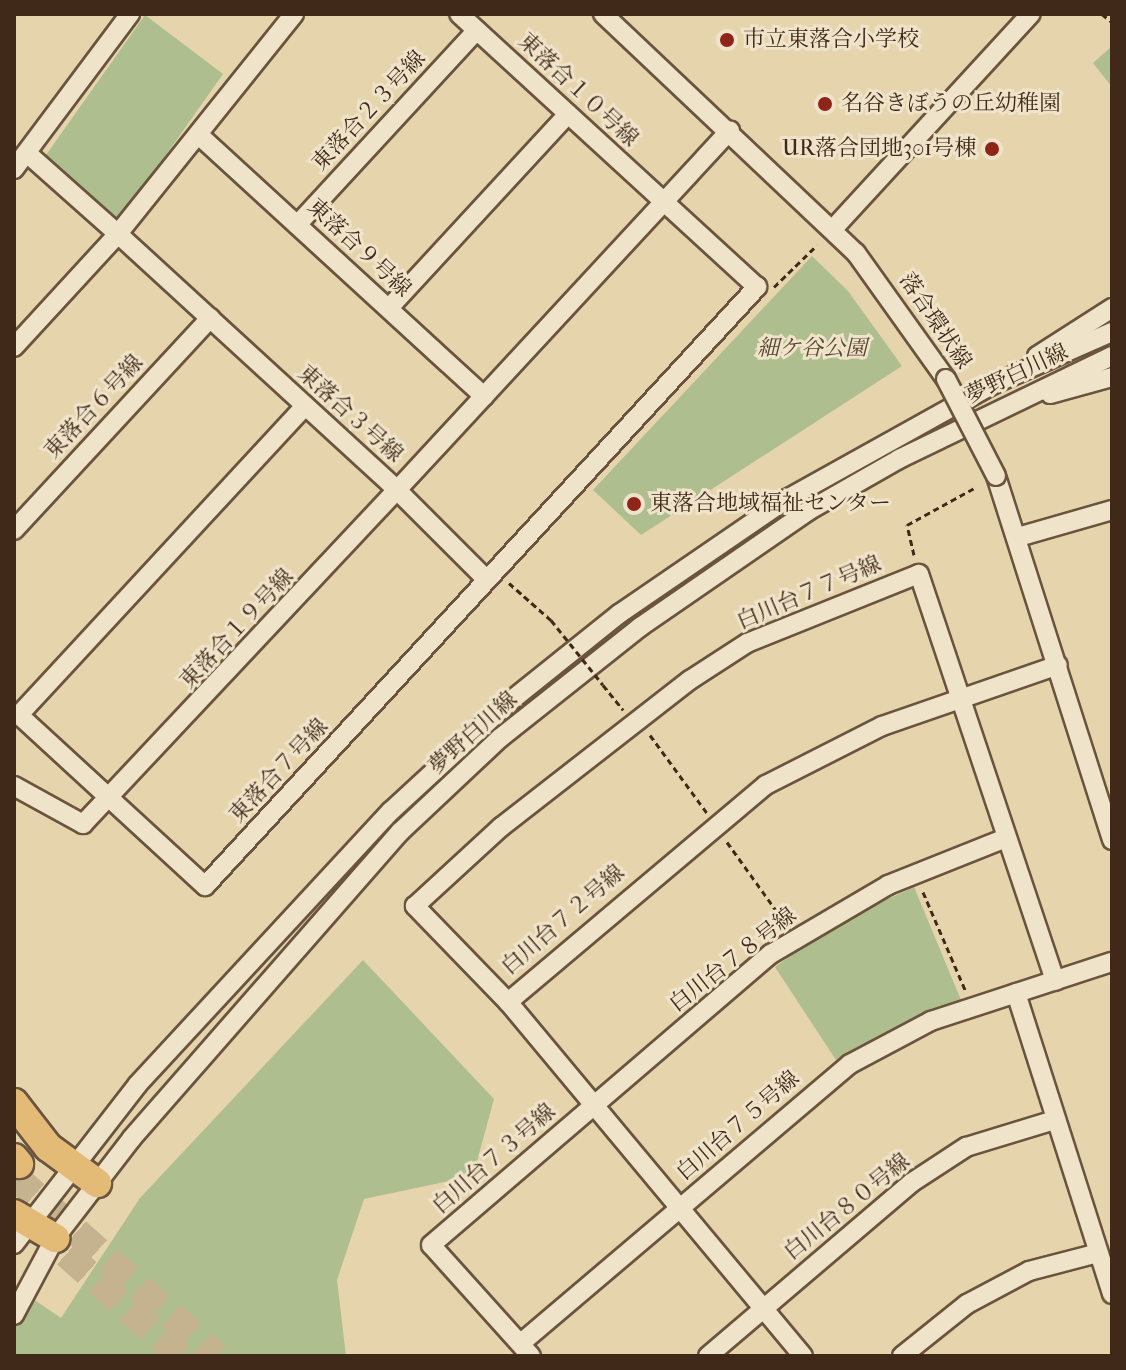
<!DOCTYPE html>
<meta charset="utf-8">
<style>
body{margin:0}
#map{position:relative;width:1126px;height:1370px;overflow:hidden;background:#e6d4ad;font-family:"IM FELL French Canon","Noto Serif JP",serif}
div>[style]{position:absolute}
.green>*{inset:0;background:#afbe8e}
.highway-tunnel>*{height:28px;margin-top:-14px;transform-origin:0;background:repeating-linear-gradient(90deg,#c5b28f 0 28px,transparent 0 42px)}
.path>*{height:3px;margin-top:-1.5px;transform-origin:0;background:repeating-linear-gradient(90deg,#402918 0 6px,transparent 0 10px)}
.roads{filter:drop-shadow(2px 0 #6a543d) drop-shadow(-2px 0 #6a543d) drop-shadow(0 2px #6a543d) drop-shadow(0 -2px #6a543d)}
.minor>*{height:18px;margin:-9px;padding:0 9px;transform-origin:9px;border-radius:9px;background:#efe3ca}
.highway>*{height:28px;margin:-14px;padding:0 14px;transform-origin:14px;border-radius:14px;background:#e3ba76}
.path-bridge>*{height:3px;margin-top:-1.5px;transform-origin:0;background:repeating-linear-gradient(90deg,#402918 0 6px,transparent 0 10px)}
.bridges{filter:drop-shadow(2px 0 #6a543d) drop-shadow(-2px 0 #6a543d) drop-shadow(0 2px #6a543d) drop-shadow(0 -2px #6a543d)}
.minor-bridge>*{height:18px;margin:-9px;padding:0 9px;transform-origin:9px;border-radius:9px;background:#efe3ca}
.dots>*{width:22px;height:22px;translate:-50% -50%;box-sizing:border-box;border:4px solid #efe3ca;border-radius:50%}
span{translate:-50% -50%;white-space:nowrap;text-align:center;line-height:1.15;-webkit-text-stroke:6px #efe3ca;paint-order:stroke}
.poi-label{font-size:22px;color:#402918}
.left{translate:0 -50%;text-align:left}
.right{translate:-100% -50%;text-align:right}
.street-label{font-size:22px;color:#402918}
.park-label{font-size:22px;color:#564730;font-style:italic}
.frame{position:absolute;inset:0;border:16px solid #402918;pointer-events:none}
</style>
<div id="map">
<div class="green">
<i style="clip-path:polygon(145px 15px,223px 74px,120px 220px,46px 155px)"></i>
<i style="clip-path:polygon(1112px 46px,1112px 87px,1093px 63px)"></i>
<i style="clip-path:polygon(812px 256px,848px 291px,902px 366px,641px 535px,593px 490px)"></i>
<i style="clip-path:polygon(914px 887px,961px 1000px,836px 1060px,775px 967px,838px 922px)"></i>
<i style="clip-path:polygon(363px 960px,494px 1099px,473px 1176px,364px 1199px,337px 1280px,346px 1356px,14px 1356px,14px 1286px,61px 1318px,140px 1198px)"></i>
</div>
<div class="highway-tunnel">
<i style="left:14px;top:1176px;width:271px;rotate:41.7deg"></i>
<i style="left:35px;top:1226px;width:195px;rotate:41.7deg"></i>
</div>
<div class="path">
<i style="left:1102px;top:14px;width:13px;rotate:39deg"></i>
<i style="left:774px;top:287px;width:60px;rotate:-44.3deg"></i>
<i style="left:914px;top:555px;width:31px;rotate:-103deg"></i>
<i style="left:907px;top:525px;width:79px;rotate:-28.8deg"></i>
<i style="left:509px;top:583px;width:56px;rotate:41.4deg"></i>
<i style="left:603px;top:685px;width:32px;rotate:51deg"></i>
<i style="left:650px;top:735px;width:97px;rotate:53.8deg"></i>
<i style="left:727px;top:842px;width:101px;rotate:54.3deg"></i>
<i style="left:923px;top:892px;width:109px;rotate:66.7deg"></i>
</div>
<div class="roads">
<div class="minor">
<i style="left:294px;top:14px;width:282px;rotate:128.7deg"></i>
<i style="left:118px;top:234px;width:379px;rotate:42.5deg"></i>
<i style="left:397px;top:490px;width:490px;rotate:-47.2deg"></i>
<i style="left:603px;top:14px;width:348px;rotate:43.4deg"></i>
<i style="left:856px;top:253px;width:155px;rotate:54.5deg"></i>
<i style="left:201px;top:137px;width:384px;rotate:42.5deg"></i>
<i style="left:14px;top:169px;width:194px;rotate:-53.2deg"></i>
<i style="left:297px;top:225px;width:265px;rotate:-47.3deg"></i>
<i style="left:833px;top:229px;width:292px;rotate:-47.4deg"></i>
<i style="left:389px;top:308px;width:264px;rotate:-47.3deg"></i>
<i style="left:14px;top:347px;width:154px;rotate:-47.4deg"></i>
<i style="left:118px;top:234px;width:120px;rotate:-138.4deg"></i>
<i style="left:1037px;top:356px;width:89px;rotate:-32.6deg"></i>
<i style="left:1050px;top:394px;width:64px;rotate:-15.3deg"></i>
<i style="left:305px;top:406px;width:421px;rotate:132.8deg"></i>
<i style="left:19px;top:715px;width:253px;rotate:42.6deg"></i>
<i style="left:205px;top:886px;width:815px;rotate:-47.34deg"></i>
<i style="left:757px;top:287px;width:404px;rotate:-137.5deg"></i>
<i style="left:996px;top:476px;width:382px;rotate:72.3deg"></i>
<i style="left:14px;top:530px;width:289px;rotate:-47.2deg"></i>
<i style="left:1018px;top:537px;width:98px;rotate:-16deg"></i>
<i style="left:14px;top:786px;width:79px;rotate:28.8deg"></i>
<i style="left:83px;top:824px;width:458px;rotate:-46.8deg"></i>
<i style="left:397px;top:490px;width:127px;rotate:45deg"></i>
<i style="left:1016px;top:993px;width:316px;rotate:72.3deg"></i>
<i style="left:508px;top:1002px;width:134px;rotate:-134.1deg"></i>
<i style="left:415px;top:906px;width:117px;rotate:-42.6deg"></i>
<i style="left:501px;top:827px;width:239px;rotate:-37.9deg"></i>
<i style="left:690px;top:680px;width:68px;rotate:-33deg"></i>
<i style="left:747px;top:643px;width:185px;rotate:-21.9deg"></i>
<i style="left:919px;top:574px;width:429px;rotate:71.5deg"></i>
<i style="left:14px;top:1244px;width:202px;rotate:-52.2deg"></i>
<i style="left:138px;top:1084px;width:372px;rotate:-47.2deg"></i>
<i style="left:391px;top:811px;width:159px;rotate:-42.7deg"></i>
<i style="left:508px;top:703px;width:142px;rotate:-38.7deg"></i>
<i style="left:619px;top:614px;width:204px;rotate:-34.4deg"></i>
<i style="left:787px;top:499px;width:237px;rotate:-29.1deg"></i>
<i style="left:994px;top:384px;width:129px;rotate:-23.8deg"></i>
<i style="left:14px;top:1315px;width:87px;rotate:-62deg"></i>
<i style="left:55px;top:1238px;width:126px;rotate:-52.4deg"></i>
<i style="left:132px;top:1138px;width:407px;rotate:-48.8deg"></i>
<i style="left:400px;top:832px;width:137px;rotate:-43.2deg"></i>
<i style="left:500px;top:738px;width:179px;rotate:-38.4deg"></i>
<i style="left:640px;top:627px;width:204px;rotate:-34.6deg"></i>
<i style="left:808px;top:511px;width:105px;rotate:-29.7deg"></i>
<i style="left:899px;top:459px;width:237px;rotate:-25.8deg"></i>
<i style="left:521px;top:1343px;width:431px;rotate:-40.3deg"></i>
<i style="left:850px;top:1064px;width:92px;rotate:-28deg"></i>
<i style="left:931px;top:1021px;width:190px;rotate:-18.1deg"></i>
<i style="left:531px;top:1356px;width:149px;rotate:-132deg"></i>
<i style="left:431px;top:1245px;width:448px;rotate:-40.6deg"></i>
<i style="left:771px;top:954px;width:136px;rotate:-30.5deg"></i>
<i style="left:888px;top:885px;width:127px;rotate:-21.7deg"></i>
<i style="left:708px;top:1356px;width:267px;rotate:-40.4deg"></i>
<i style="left:911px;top:1183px;width:66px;rotate:-33.2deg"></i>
<i style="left:966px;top:1147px;width:93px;rotate:-16.9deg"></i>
<i style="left:803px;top:1356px;width:461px;rotate:-129.8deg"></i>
<i style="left:508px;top:1002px;width:337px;rotate:-40.1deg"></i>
<i style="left:766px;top:785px;width:130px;rotate:-27deg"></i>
<i style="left:882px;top:726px;width:186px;rotate:-19.1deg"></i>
<i style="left:902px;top:1356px;width:83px;rotate:-38.7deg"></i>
<i style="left:967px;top:1304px;width:70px;rotate:-28deg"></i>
<i style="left:1029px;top:1271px;width:71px;rotate:-14.6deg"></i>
</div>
<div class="highway">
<i style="left:14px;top:1103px;width:56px;rotate:52.3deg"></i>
<i style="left:48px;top:1147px;width:61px;rotate:36.3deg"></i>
<i style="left:14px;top:1158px;width:8px;rotate:50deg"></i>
<i style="left:14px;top:1214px;width:48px;rotate:30.3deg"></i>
</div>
</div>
<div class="path-bridge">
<i style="left:551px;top:620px;width:83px;rotate:51.3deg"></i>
</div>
<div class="bridges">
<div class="minor-bridge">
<i style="left:946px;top:379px;width:109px;rotate:62.7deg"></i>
</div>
</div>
<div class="dots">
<i style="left:727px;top:40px;background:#8f2418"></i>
<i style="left:825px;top:104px;background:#8f2418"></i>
<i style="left:992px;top:149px;background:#8f2418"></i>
<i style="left:634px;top:504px;background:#8f2418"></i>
</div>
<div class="poi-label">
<span class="left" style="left:743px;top:40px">市立東落合小学校</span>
<span class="left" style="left:841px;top:104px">名谷きぼうの丘幼稚園</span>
<span class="right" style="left:976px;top:149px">UR落合団地301号棟</span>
<span class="left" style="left:650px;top:504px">東落合地域福祉センター</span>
</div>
<div class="street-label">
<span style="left:578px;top:90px;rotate:43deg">東落合１０号線</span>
<span style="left:369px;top:111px;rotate:-47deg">東落合２３号線</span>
<span style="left:359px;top:248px;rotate:43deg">東落合９号線</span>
<span style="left:935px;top:321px;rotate:56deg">落合環状線</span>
<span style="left:1017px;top:374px;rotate:-25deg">夢野白川線</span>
<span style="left:94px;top:407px;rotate:-47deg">東落合６号線</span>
<span style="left:350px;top:414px;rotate:42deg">東落合３号線</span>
<span style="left:809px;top:593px;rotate:-23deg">白川台７７号線</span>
<span style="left:237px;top:629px;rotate:-47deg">東落合１９号線</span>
<span style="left:473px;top:733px;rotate:-42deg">夢野白川線</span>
<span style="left:279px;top:771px;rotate:-47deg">東落合７号線</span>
<span style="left:563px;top:920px;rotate:-41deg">白川台７２号線</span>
<span style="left:733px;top:960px;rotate:-38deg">白川台７８号線</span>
<span style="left:738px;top:1126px;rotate:-41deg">白川台７５号線</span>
<span style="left:494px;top:1159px;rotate:-41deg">白川台７３号線</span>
<span style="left:847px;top:1207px;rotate:-39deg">白川台８０号線</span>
</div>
<div class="park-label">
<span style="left:812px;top:349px">細ケ谷公園</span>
</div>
<div class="frame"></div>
</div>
